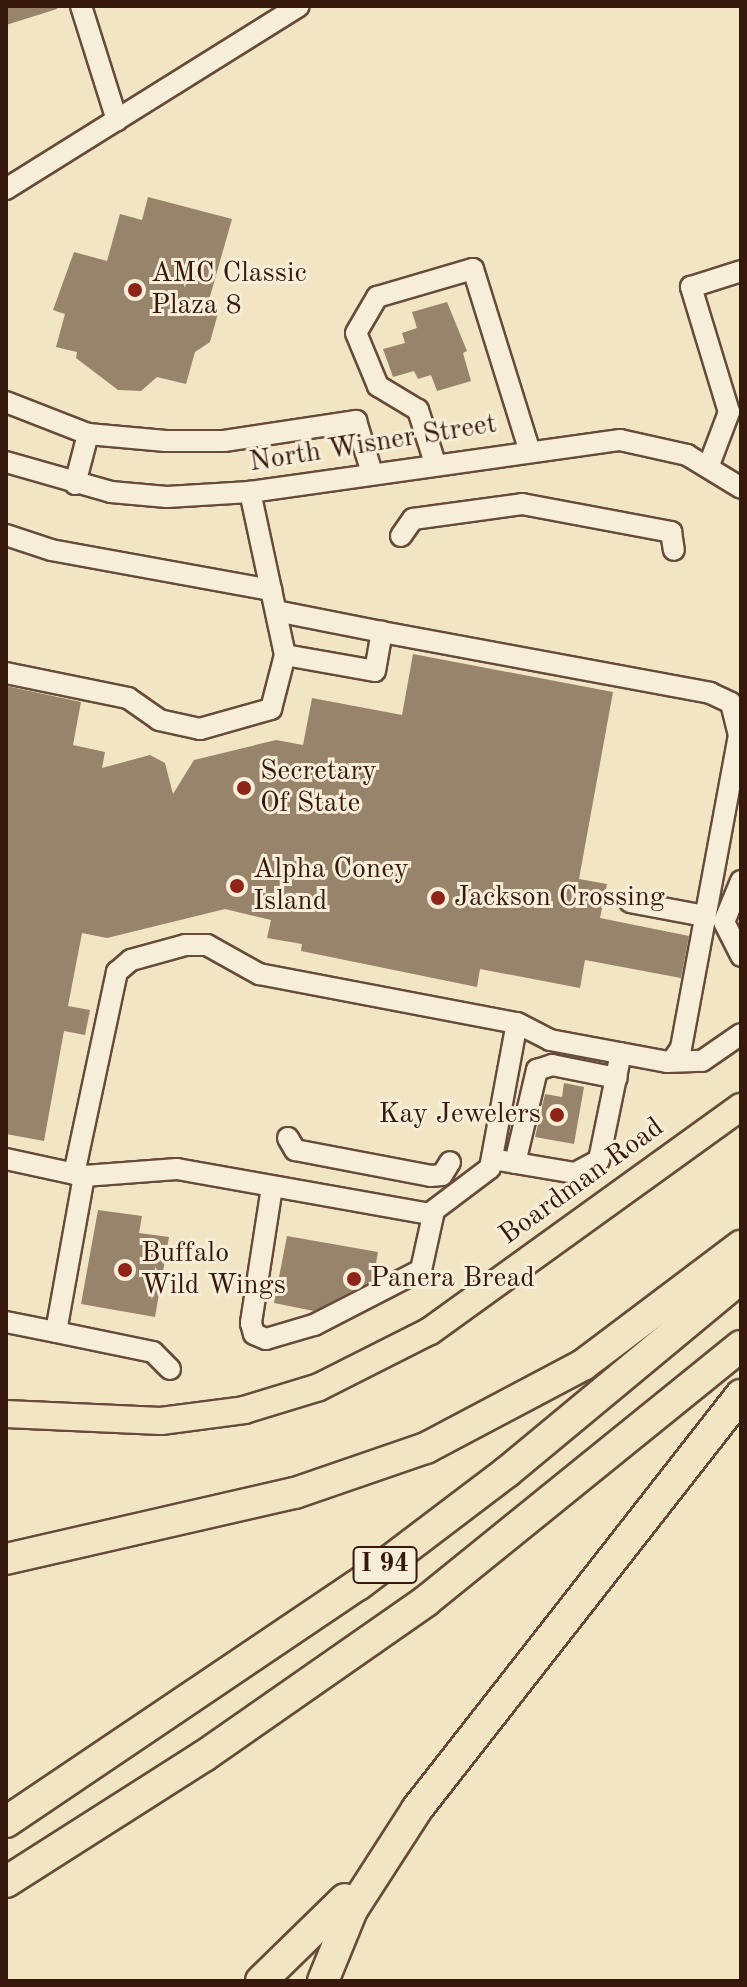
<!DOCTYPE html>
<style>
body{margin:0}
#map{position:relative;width:747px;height:1987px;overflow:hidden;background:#f1e5c3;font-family:"Old Standard TT",serif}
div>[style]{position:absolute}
.building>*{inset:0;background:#98836b}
.roads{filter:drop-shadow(2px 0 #664b3a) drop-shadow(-2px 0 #664b3a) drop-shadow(0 2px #664b3a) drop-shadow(0 -2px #664b3a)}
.minor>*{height:20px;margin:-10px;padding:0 10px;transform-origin:10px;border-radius:10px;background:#f6eed8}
.major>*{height:26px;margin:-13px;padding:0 13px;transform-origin:13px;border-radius:13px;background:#f1e5c3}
.highway>*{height:30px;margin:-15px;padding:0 15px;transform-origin:15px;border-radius:15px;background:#f1e5c3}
.dots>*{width:22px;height:22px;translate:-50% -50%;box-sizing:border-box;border:4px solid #f6eed8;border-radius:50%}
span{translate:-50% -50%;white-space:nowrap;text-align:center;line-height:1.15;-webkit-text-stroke:6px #f6eed8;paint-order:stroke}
.shield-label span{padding:2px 6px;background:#f6eed8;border:2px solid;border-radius:6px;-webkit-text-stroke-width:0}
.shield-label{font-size:26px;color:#37180c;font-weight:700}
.poi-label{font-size:28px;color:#37180c}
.left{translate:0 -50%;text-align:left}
.right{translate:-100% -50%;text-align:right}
.street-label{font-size:28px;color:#37180c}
.frame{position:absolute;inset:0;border:8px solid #37180c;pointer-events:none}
</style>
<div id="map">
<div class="building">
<i style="clip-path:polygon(6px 6px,57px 6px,57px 9px,6px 25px)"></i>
<i style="clip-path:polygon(148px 197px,232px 219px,207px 307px,219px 310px,210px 342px,195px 352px,186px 384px,157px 377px,141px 391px,118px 390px,76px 358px,77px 352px,56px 347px,65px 314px,53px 310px,74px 252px,107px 261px,120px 214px,142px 220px)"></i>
<i style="clip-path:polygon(447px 302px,467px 351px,463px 353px,471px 381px,437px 391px,431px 375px,418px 379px,414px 371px,393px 377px,383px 349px,405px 343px,402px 333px,417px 328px,412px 312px)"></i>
<i style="clip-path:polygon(413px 654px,613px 692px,579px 879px,607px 884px,600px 918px,689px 936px,681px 978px,585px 960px,580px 988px,480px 969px,477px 987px,301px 951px,302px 944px,267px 938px,271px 920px,225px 909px,107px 938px,82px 933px,68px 1006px,90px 1010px,85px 1035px,64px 1031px,44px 1141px,6px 1134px,6px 686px,81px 702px,73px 745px,105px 752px,102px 768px,150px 755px,165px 763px,173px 794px,194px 760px,276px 740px,303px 745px,312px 698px,402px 715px)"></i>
<i style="clip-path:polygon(564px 1083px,584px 1087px,574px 1144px,535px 1137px,545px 1094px,562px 1097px)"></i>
<i style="clip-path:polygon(98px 1210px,142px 1216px,139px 1233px,169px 1237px,155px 1317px,81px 1304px)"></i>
<i style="clip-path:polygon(287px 1236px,378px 1252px,373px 1280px,314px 1311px,274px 1303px)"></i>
</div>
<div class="roads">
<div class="minor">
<i style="left:81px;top:6px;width:120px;rotate:72.5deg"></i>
<i style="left:6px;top:189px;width:345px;rotate:-32deg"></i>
<i style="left:6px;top:402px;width:88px;rotate:21.3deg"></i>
<i style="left:88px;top:434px;width:78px;rotate:5.1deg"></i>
<i style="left:166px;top:441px;width:58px"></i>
<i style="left:224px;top:441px;width:134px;rotate:-8.6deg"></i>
<i style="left:356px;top:421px;width:54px;rotate:72.9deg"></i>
<i style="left:6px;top:462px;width:109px;rotate:15.9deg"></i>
<i style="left:111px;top:492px;width:56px;rotate:5.1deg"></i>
<i style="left:167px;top:497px;width:83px;rotate:-3.4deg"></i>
<i style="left:250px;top:492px;width:374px;rotate:-8deg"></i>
<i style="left:620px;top:440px;width:69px;rotate:12.6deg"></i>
<i style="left:687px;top:455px;width:63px;rotate:31.4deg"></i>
<i style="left:435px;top:463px;width:56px;rotate:-107.8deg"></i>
<i style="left:418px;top:410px;width:47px;rotate:-149deg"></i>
<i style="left:378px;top:386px;width:57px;rotate:-112.5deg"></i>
<i style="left:356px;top:333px;width:42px;rotate:-59.7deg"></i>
<i style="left:377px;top:297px;width:100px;rotate:-16.3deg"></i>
<i style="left:473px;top:269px;width:189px;rotate:72.7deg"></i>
<i style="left:709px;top:465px;width:57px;rotate:-69.3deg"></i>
<i style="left:729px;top:412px;width:131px;rotate:-106.9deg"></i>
<i style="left:691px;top:287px;width:52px;rotate:-17.7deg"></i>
<i style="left:75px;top:484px;width:52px;rotate:-75.4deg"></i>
<i style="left:6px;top:535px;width:47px;rotate:18.4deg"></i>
<i style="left:51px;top:550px;width:224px;rotate:10.3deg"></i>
<i style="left:401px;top:536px;width:21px;rotate:-55deg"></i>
<i style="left:413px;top:519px;width:110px;rotate:-7.8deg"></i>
<i style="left:522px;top:504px;width:152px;rotate:10.6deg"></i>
<i style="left:671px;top:532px;width:18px;rotate:81deg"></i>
<i style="left:276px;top:611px;width:108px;rotate:11.2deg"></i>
<i style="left:285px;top:655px;width:91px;rotate:10.1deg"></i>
<i style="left:375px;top:671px;width:40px;rotate:-80deg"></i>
<i style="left:382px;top:632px;width:334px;rotate:10.5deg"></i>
<i style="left:710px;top:693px;width:23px;rotate:25deg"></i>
<i style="left:731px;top:703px;width:33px;rotate:76deg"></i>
<i style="left:739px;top:735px;width:318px;rotate:100.5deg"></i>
<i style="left:681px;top:1048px;width:14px;rotate:124deg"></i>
<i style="left:6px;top:673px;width:125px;rotate:11.6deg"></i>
<i style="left:128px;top:698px;width:38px;rotate:35deg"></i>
<i style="left:159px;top:720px;width:42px;rotate:12.4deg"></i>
<i style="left:200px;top:729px;width:74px;rotate:-15.7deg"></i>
<i style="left:271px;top:709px;width:56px;rotate:-75.5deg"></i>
<i style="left:285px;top:655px;width:167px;rotate:-102.1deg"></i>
<i style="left:741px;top:881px;width:44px;rotate:112.5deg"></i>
<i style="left:724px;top:922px;width:38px;rotate:63deg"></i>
<i style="left:630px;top:902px;width:76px;rotate:10.6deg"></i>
<i style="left:288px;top:1138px;width:14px;rotate:60deg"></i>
<i style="left:295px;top:1150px;width:138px;rotate:10.8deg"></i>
<i style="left:431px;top:1176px;width:11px;rotate:-5deg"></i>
<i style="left:442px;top:1175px;width:15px;rotate:-58deg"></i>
<i style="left:6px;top:1159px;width:80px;rotate:12.3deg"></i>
<i style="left:84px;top:1176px;width:93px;rotate:-4.3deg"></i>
<i style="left:177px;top:1169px;width:256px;rotate:10.1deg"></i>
<i style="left:429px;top:1214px;width:76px;rotate:-37deg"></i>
<i style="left:490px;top:1168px;width:147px;rotate:-79.5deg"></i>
<i style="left:492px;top:1159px;width:84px;rotate:9.6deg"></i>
<i style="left:575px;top:1173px;width:27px;rotate:-28deg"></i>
<i style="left:599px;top:1160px;width:109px;rotate:-78.4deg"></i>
<i style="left:515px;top:1163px;width:96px;rotate:-76.7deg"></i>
<i style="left:537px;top:1070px;width:16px;rotate:-18deg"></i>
<i style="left:552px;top:1065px;width:66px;rotate:11.3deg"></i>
<i style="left:74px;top:1174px;width:207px;rotate:-78deg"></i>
<i style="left:117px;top:972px;width:18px;rotate:-41deg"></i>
<i style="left:131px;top:960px;width:56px;rotate:-15.5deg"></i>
<i style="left:185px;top:945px;width:22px"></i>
<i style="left:207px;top:945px;width:60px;rotate:29.1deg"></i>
<i style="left:259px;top:974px;width:263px;rotate:10.8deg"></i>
<i style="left:517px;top:1023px;width:37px;rotate:27deg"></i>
<i style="left:550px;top:1040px;width:119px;rotate:10.6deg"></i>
<i style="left:667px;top:1062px;width:35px;rotate:-2deg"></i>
<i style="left:702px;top:1061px;width:47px;rotate:-34.7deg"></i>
<i style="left:84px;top:1176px;width:158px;rotate:100.2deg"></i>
<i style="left:56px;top:1332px;width:99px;rotate:11.7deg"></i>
<i style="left:153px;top:1352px;width:24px;rotate:45deg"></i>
<i style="left:272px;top:1187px;width:138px;rotate:98.8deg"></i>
<i style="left:251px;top:1323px;width:11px;rotate:75deg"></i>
<i style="left:254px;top:1334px;width:13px;rotate:23deg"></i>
<i style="left:266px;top:1339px;width:50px;rotate:-16.3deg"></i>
<i style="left:314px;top:1325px;width:120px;rotate:-27.2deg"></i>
<i style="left:421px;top:1270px;width:60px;rotate:-77.6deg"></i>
<i style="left:6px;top:1322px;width:51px;rotate:11.3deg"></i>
</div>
<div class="major">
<i style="left:6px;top:1414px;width:155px;rotate:2.6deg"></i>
<i style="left:161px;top:1421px;width:84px;rotate:-7.5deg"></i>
<i style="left:244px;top:1410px;width:78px;rotate:-17deg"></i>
<i style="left:319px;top:1387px;width:124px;rotate:-26.8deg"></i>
<i style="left:430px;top:1331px;width:383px;rotate:-35.8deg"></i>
</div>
<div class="highway">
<i style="left:6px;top:1559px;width:296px;rotate:-12.9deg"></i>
<i style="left:295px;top:1493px;width:139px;rotate:-19deg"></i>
<i style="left:426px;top:1448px;width:178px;rotate:-27.9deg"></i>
<i style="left:583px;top:1365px;width:198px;rotate:-37deg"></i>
<i style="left:6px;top:1822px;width:424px;rotate:-34deg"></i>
<i style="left:358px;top:1585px;width:187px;rotate:-37.2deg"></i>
<i style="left:507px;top:1472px;width:304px;rotate:-39.7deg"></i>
<i style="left:6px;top:1882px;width:235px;rotate:-32.5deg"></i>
<i style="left:204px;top:1756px;width:271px;rotate:-34.9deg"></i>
<i style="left:426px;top:1601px;width:405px;rotate:-39deg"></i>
<i style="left:261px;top:1981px;width:117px;rotate:-44.3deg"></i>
<i style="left:323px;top:1981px;width:77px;rotate:-67.8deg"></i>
<i style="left:352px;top:1910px;width:120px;rotate:-57.2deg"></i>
<i style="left:417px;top:1809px;width:526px;rotate:-51.95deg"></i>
</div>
</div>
<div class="dots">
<i style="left:135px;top:290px;background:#8f2418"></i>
<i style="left:244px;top:788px;background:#8f2418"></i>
<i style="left:237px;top:886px;background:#8f2418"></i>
<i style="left:438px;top:898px;background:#8f2418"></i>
<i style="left:557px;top:1115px;background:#8f2418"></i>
<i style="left:125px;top:1270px;background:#8f2418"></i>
<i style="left:354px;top:1279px;background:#8f2418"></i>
</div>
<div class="shield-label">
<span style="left:385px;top:1565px">I 94</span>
</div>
<div class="poi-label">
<span class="left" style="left:151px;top:290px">AMC Classic<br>Plaza 8</span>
<span class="left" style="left:260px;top:788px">Secretary<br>Of State</span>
<span class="left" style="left:253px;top:886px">Alpha Coney<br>Island</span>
<span class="left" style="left:454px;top:898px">Jackson Crossing</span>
<span class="right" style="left:541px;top:1115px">Kay Jewelers</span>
<span class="left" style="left:141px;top:1270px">Buffalo<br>Wild Wings</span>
<span class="left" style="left:370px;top:1279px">Panera Bread</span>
</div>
<div class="street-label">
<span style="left:373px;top:444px;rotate:-9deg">North Wisner Street</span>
<span style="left:582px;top:1182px;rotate:-36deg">Boardman Road</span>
</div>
<div class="frame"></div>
</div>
